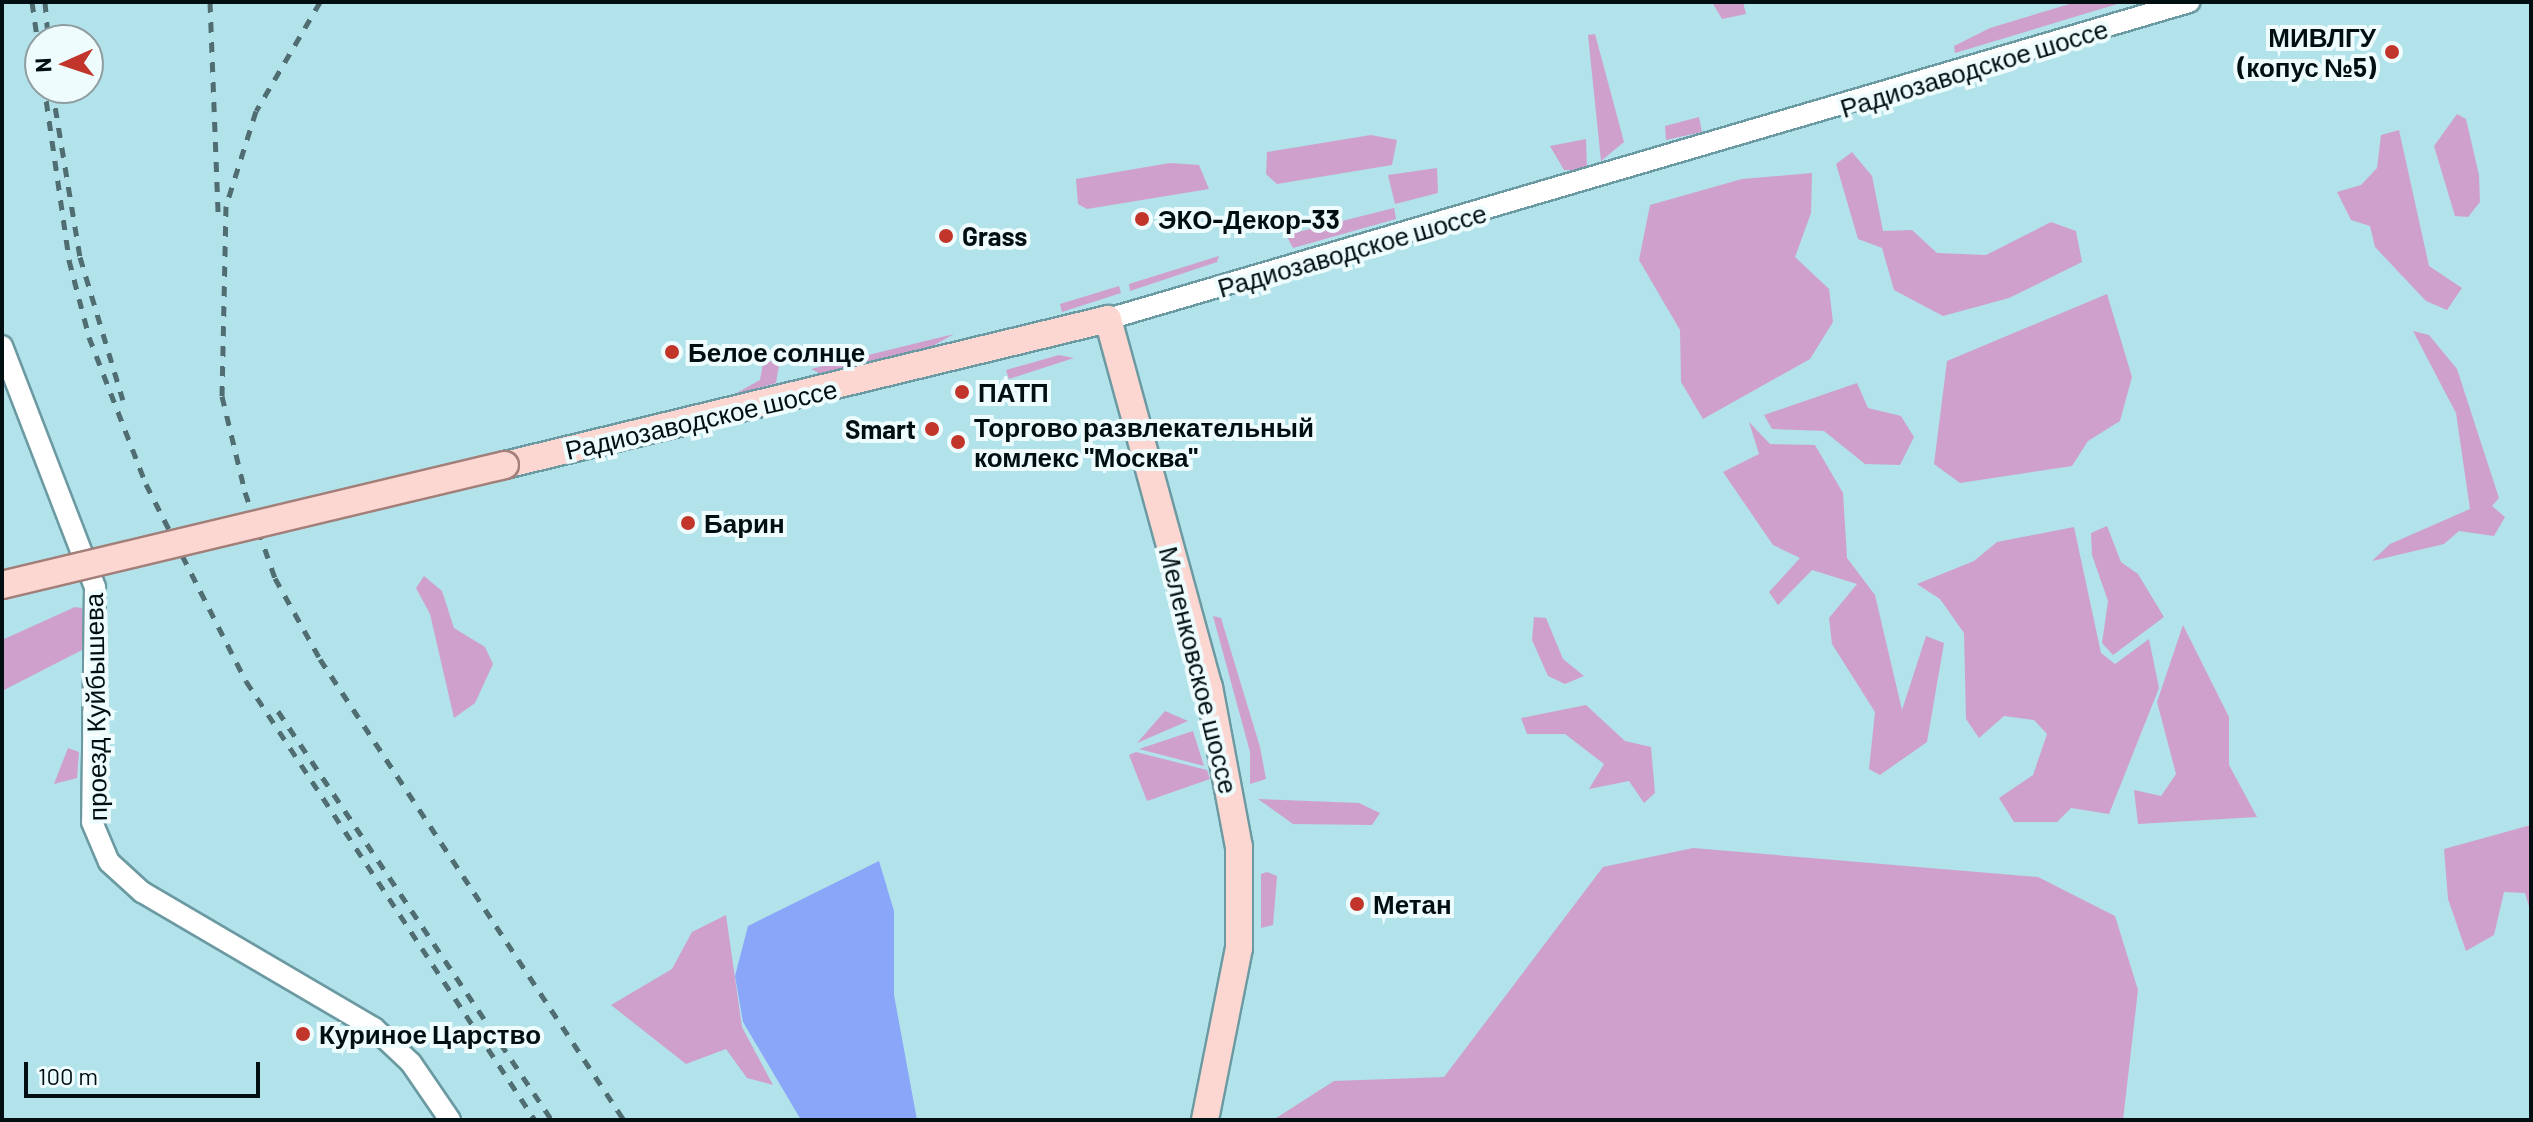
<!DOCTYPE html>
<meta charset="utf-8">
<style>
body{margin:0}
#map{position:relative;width:2533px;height:1122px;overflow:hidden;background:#b2e2ea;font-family:Barlow,sans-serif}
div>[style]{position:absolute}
.green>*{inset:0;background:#d0a0cd}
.water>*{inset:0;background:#8aa6f8}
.roads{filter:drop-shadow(2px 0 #6c9aa2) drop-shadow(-2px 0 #6c9aa2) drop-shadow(0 2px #6c9aa2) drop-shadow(0 -2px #6c9aa2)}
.minor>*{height:20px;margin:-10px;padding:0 10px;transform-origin:10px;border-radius:10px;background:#fff}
.major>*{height:26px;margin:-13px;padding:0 13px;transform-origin:13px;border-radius:13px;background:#fcd7d1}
.rail>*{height:5px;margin-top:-2.5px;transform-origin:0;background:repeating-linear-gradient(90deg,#506d72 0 10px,transparent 0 20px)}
.bridges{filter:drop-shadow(2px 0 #a37f7a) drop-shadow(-2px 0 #a37f7a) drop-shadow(0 2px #a37f7a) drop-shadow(0 -2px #a37f7a)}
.major-bridge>*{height:26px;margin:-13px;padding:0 13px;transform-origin:13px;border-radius:13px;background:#fcd7d1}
.dots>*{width:22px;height:22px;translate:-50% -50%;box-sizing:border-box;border:4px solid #eefcfe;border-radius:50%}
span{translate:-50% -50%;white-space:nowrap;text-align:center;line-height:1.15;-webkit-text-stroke:8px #eefcfe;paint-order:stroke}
.poi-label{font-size:26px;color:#010f12;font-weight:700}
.right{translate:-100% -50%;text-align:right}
.left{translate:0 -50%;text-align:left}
.street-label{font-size:26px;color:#010f12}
.frame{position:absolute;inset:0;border:4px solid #010f12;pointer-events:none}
.north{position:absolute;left:24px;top:24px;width:80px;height:80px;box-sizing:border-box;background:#eefcfe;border:2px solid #8f9da0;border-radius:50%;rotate:267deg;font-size:22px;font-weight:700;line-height:32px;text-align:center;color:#010f12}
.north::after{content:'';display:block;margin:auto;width:28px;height:36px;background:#c2352b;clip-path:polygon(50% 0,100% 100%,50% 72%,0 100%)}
.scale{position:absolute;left:24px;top:1062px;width:236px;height:36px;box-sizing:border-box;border:4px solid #010f12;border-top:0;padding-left:10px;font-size:24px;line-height:28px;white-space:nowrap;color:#010f12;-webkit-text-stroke:6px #eefcfe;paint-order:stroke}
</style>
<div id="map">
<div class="green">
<i style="clip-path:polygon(1712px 2px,1743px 2px,1746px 14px,1722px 19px)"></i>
<i style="clip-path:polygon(2076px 2px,2124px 2px,1955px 53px,1954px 46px,1990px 28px)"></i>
<i style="clip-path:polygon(1595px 34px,1624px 142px,1601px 161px,1588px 35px)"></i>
<i style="clip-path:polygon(2457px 114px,2466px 119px,2479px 175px,2480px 202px,2468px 217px,2455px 216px,2434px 146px)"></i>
<i style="clip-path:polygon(1699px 117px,1702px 132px,1666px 140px,1665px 126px)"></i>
<i style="clip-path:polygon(2399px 130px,2429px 266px,2462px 288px,2447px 310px,2426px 301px,2375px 247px,2370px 226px,2351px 220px,2337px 192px,2361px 185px,2377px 168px,2381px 135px)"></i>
<i style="clip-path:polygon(1371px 135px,1397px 140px,1392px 165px,1277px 184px,1266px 174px,1267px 152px)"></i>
<i style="clip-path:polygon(1586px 139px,1587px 170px,1564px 170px,1550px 146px)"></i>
<i style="clip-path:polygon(1852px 152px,1872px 176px,1883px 231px,1912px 230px,1937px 253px,1986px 255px,2051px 222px,2076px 231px,2082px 262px,2009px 298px,1943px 316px,1894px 290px,1882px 248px,1858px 239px,1836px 164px)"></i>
<i style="clip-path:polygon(1170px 163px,1199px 165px,1209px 189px,1087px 209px,1078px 204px,1076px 179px)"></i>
<i style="clip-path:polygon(1437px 168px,1438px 193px,1395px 204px,1388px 175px)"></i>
<i style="clip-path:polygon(1812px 173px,1811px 213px,1795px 257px,1829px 289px,1833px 322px,1810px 359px,1703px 419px,1681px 382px,1680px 330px,1639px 260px,1650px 205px,1742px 179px)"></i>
<i style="clip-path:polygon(1394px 208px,1396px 219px,1293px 248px,1286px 235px)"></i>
<i style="clip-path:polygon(1219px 256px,1217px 262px,1130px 291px,1129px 284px)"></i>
<i style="clip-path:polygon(1119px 286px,1121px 293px,1062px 312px,1060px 304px)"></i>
<i style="clip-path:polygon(2107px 294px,2132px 377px,2120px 421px,2088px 441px,2072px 466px,1960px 483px,1934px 464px,1947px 361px)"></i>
<i style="clip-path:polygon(2413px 331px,2429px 335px,2457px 369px,2499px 498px,2492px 506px,2505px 517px,2494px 536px,2459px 531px,2444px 544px,2372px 561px,2390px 544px,2470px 509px,2456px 413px)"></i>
<i style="clip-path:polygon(954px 334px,929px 348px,821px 374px,811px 369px)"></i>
<i style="clip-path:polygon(1059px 355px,1074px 358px,1009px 379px,1006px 370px)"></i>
<i style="clip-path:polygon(780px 359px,776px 383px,733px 395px,760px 380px,763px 363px)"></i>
<i style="clip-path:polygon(1857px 383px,1868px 408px,1901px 416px,1914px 437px,1900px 465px,1865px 464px,1824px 431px,1772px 429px,1764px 415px)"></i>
<i style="clip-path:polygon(1749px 422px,1770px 444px,1815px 445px,1843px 493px,1847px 558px,1875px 595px,1902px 710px,1926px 636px,1944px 643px,1927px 742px,1880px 775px,1869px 769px,1875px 712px,1832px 644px,1829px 618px,1857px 584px,1812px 570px,1778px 605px,1769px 592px,1800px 558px,1773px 545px,1723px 472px,1759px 454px)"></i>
<i style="clip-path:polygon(2107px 526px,2121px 562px,2138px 574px,2164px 617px,2113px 655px,2102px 643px,2108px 601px,2092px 555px,2091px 533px)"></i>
<i style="clip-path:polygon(2074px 527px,2101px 653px,2115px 664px,2149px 639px,2159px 688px,2109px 814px,2071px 808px,2057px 822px,2014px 822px,1999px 798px,2033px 775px,2047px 734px,2034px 720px,2004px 716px,1979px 738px,1966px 719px,1964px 633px,1940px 599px,1917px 584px,1974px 561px,1997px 542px)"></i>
<i style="clip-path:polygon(424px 576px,442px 591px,454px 628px,485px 647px,493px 664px,475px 703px,454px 718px,430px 614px,416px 588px)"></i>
<i style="clip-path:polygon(75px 607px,82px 608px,84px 649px,2px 691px,2px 640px)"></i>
<i style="clip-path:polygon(1213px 616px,1221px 618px,1260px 747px,1266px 779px,1250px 784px,1250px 752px)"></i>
<i style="clip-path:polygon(1534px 617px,1546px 618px,1563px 659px,1584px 676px,1565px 684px,1548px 676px,1532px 640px)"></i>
<i style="clip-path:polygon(2183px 625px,2229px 717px,2229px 765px,2257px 817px,2138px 824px,2134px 790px,2161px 796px,2176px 774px,2157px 702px)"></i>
<i style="clip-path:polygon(1586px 705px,1625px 741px,1651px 747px,1655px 793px,1644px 803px,1629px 781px,1589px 789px,1604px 764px,1565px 734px,1527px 734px,1521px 718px)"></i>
<i style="clip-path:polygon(1165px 711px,1188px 721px,1137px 743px)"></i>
<i style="clip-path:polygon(1193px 731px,1204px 766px,1139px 749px)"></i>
<i style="clip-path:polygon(68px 748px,79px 752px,77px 778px,54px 784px)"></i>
<i style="clip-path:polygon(1136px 752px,1207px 770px,1210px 779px,1147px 801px,1129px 755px)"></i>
<i style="clip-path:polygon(1258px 799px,1359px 803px,1380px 813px,1372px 825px,1293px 824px)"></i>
<i style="clip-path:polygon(2531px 825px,2531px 913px,2525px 893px,2504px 892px,2494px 935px,2466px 951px,2448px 899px,2444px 849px)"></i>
<i style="clip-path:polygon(1693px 848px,2038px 877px,2115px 916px,2138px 990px,2123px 1120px,1273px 1120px,1334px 1081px,1444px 1077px,1603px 867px)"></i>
<i style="clip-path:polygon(1267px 872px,1277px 876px,1273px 925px,1261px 928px,1261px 874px)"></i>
<i style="clip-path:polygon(726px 915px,742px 1027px,773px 1085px,747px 1078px,726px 1049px,686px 1064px,611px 1005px,672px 969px,692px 932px)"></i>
</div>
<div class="water">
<i style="clip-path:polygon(879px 861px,894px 911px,894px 995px,917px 1120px,801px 1120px,743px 1022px,735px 976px,748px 926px)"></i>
</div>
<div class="roads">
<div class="minor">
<i style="left:1108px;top:319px;width:1127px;rotate:-16.34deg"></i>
<i style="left:2px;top:346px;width:258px;rotate:68.9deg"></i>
<i style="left:95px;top:587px;width:235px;rotate:90.7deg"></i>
<i style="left:92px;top:822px;width:43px;rotate:67deg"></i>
<i style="left:109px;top:862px;width:45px;rotate:42.3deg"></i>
<i style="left:142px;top:892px;width:269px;rotate:30.4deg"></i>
<i style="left:374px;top:1028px;width:51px;rotate:43.4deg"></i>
<i style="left:411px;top:1063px;width:69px;rotate:55.6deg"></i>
</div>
<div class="major">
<i style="left:505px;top:465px;width:620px;rotate:-13.61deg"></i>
<i style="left:1108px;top:319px;width:382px;rotate:74.7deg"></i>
<i style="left:1209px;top:687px;width:163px;rotate:79.4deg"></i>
<i style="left:1239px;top:847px;width:101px;rotate:90deg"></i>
<i style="left:1239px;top:948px;width:175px;rotate:101.2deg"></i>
</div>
</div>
<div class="rail">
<i style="left:32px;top:2px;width:261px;rotate:81.8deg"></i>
<i style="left:69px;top:260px;width:80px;rotate:75.4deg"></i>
<i style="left:89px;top:337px;width:158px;rotate:68.8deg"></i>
<i style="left:146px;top:484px;width:221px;rotate:63.1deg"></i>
<i style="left:246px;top:681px;width:526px;rotate:56.64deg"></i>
<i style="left:45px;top:2px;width:38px;rotate:85deg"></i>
<i style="left:210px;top:2px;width:212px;rotate:87.8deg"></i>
<i style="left:320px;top:2px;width:126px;rotate:120.4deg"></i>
<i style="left:256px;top:111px;width:100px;rotate:107.5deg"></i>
<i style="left:226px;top:206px;width:190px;rotate:91.2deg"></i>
<i style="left:222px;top:396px;width:99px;rotate:76.5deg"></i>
<i style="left:245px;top:492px;width:91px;rotate:70.8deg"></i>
<i style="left:275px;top:578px;width:93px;rotate:60.9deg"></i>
<i style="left:320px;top:659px;width:552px;rotate:56.6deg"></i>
<i style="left:52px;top:88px;width:171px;rotate:80.6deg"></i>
<i style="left:80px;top:257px;width:149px;rotate:73.3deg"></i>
<i style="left:278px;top:711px;width:492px;rotate:56.2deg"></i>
</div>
<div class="bridges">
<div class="major-bridge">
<i style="left:2px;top:585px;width:517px;rotate:-13.42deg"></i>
</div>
</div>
<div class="dots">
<i style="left:2392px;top:52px;background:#c2352b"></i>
<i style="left:1142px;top:219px;background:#c2352b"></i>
<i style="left:946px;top:236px;background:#c2352b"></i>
<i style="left:672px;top:352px;background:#c2352b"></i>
<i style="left:962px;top:392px;background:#c2352b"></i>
<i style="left:932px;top:429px;background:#c2352b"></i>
<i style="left:958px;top:442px;background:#c2352b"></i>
<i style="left:688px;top:523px;background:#c2352b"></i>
<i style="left:1357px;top:904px;background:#c2352b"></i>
<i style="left:303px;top:1034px;background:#c2352b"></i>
</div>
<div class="poi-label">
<span class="right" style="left:2376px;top:52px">МИВЛГУ<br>(копус №5)</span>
<span class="left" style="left:1158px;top:219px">ЭКО-Декор-33</span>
<span class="left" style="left:962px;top:236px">Grass</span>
<span class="left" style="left:688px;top:352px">Белое солнце</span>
<span class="left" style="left:978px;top:392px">ПАТП</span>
<span class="left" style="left:974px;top:442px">Торгово развлекательный<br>комлекс "Москва"</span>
<span class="right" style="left:916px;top:429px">Smart</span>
<span class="left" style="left:704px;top:523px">Барин</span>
<span class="left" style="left:1373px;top:904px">Метан</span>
<span class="left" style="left:319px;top:1034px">Куриное Царство</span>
</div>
<div class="street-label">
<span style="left:1974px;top:68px;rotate:-17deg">Радиозаводское шоссе</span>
<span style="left:1352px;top:250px;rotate:-16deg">Радиозаводское шоссе</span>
<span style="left:701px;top:419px;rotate:-13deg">Радиозаводское шоссе</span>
<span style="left:1199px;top:670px;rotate:76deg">Меленковское шоссе</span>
<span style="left:95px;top:707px;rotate:-91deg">проезд Куйбышева</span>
</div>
<div class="frame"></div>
<div class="north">N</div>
<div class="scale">100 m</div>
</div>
